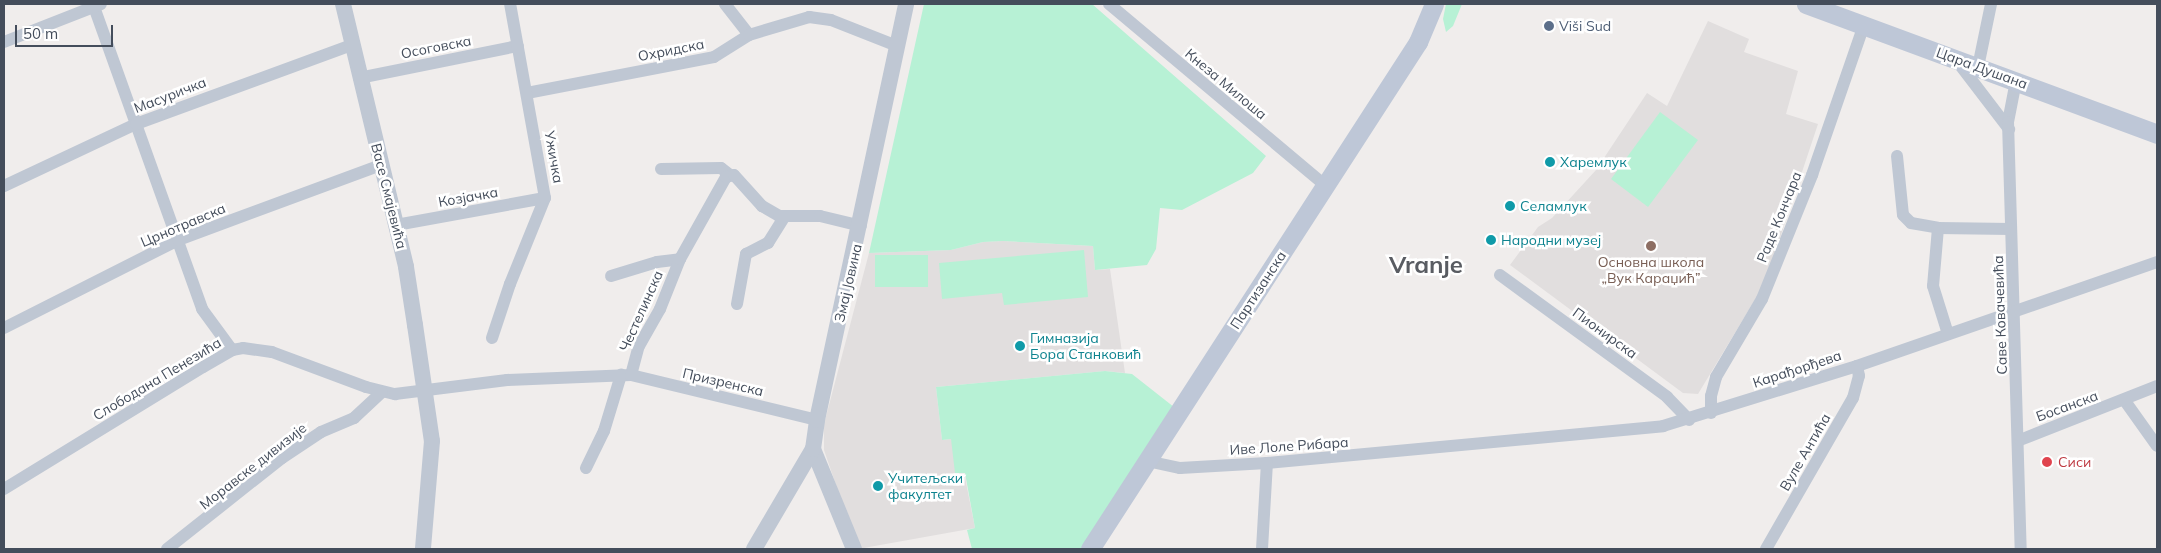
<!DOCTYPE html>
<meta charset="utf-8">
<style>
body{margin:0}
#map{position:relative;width:2161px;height:553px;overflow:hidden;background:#f0edec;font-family:Mulish,sans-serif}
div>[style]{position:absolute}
.education>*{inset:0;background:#e1dede}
.green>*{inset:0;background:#b7f1d5}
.minor>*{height:12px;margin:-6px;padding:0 6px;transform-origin:6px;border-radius:6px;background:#bfc7d3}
.tertiary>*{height:16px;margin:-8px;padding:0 8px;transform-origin:8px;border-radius:8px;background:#bfc7d3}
.secondary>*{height:19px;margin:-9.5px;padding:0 9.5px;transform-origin:9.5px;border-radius:9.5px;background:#bec7d7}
.dots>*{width:14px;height:14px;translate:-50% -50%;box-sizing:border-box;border:2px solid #fff;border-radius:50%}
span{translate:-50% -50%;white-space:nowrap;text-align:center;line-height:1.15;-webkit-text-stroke:5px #fff;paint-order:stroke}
.service-label{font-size:14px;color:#4e5e75}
.left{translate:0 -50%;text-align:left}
.street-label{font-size:14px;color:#444d5b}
.culture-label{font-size:14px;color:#0d838f}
.education-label{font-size:14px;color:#785e54}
.health-label{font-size:14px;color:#be3a42}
.town-label{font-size:24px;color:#595c62;font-weight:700}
.frame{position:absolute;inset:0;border:5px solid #444d5b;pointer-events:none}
.scale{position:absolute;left:15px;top:25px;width:98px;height:22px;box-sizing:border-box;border:2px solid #444d5b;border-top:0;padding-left:6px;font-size:15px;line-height:18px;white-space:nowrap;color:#444d5b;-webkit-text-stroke:4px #fff;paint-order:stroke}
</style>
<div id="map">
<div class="education">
<i style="clip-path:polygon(1708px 21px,1749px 39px,1744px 52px,1798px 71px,1786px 114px,1818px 124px,1765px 283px,1698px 394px,1683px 393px,1510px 265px,1538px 227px,1552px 218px,1596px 170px,1647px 93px,1667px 106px)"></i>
<i style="clip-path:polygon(1003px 241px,1093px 246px,1095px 270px,1110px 269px,1125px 373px,1105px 371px,936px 387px,942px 440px,951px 439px,964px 472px,975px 528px,858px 549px,824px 450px,824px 424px,869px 253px,951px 250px,983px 242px)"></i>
</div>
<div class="green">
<i style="clip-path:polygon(924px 4px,1092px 4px,1266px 156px,1253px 173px,1182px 210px,1160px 208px,1156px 249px,1147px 265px,1095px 270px,1093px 246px,1003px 241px,983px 242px,951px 250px,869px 253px)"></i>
<i style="clip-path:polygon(1446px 4px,1462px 4px,1453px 26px,1446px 32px,1443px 19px)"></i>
<i style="clip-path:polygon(1660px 112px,1698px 140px,1648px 207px,1611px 179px)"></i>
<i style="clip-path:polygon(1084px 250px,1088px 297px,1004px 305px,1002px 293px,942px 299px,939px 263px)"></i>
<i style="clip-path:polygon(875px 255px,928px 255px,928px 287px,875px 287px)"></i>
<i style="clip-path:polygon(1105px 371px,1132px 374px,1179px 411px,1136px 478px,1080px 549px,972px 549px,967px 530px,975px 528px,965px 473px,955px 473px,951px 439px,942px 440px,936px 387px)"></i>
</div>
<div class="minor">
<i style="left:93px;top:4px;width:324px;rotate:70.3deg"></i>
<i style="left:202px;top:309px;width:51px;rotate:53.8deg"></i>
<i style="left:725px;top:4px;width:39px;rotate:52deg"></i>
<i style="left:1109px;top:4px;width:282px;rotate:40deg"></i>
<i style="left:4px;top:42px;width:104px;rotate:-21.4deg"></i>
<i style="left:1957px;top:61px;width:86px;rotate:52.6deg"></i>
<i style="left:1978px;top:67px;width:64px;rotate:-78.3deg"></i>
<i style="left:359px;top:78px;width:162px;rotate:-11.4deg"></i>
<i style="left:2016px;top:81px;width:42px;rotate:101deg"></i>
<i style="left:2008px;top:122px;width:427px;rotate:88.3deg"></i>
<i style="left:527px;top:93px;width:190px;rotate:-10.9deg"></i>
<i style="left:714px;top:57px;width:41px;rotate:-32.2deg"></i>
<i style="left:749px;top:35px;width:63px;rotate:-16.7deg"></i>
<i style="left:809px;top:17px;width:22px;rotate:8deg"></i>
<i style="left:831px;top:20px;width:71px;rotate:21.5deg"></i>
<i style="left:1897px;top:156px;width:59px;rotate:84.2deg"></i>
<i style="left:1903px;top:215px;width:11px;rotate:45deg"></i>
<i style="left:1911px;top:223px;width:27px;rotate:10deg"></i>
<i style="left:1938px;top:228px;width:73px;rotate:0.8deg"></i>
<i style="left:661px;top:169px;width:60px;rotate:-1deg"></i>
<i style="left:721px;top:168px;width:11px;rotate:38deg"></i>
<i style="left:4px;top:186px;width:146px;rotate:-25.2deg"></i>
<i style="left:136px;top:124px;width:230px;rotate:-20.1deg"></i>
<i style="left:396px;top:225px;width:151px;rotate:-10.3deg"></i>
<i style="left:1938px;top:228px;width:58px;rotate:94.9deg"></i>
<i style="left:1933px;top:286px;width:50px;rotate:72.6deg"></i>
<i style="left:1500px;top:275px;width:207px;rotate:36.1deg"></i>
<i style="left:1667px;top:397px;width:32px;rotate:46deg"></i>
<i style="left:611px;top:276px;width:48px;rotate:-16.9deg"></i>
<i style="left:657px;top:262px;width:23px;rotate:-7deg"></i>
<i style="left:737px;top:304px;width:51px;rotate:-79.8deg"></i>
<i style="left:746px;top:254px;width:25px;rotate:-27deg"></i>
<i style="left:768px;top:243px;width:31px;rotate:-58deg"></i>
<i style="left:4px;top:328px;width:195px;rotate:-26.8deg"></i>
<i style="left:178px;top:240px;width:216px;rotate:-20.3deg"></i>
<i style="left:492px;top:338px;width:57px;rotate:-71.6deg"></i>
<i style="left:510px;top:284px;width:93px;rotate:-67.9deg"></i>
<i style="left:545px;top:198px;width:197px;rotate:-100.2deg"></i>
<i style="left:631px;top:375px;width:30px;rotate:-75deg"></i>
<i style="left:639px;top:346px;width:43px;rotate:-60.4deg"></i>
<i style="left:660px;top:309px;width:54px;rotate:-68.2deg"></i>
<i style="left:680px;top:259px;width:94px;rotate:-60.7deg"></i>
<i style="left:726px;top:177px;width:8px;rotate:-14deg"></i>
<i style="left:734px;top:175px;width:42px;rotate:47.9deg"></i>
<i style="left:762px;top:206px;width:20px;rotate:30deg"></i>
<i style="left:779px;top:216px;width:41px"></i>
<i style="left:820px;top:216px;width:42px;rotate:13.7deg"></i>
<i style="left:2125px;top:401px;width:55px;rotate:54.6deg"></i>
<i style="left:1711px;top:413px;width:17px;rotate:-90deg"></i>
<i style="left:1711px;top:396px;width:20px;rotate:-75deg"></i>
<i style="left:1716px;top:377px;width:91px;rotate:-59.5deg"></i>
<i style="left:1762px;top:299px;width:134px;rotate:-68deg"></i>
<i style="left:1812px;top:175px;width:159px;rotate:-70.9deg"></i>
<i style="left:2020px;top:440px;width:147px;rotate:-21.5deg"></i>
<i style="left:1147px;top:461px;width:34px;rotate:12deg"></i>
<i style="left:1180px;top:468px;width:87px;rotate:-3.3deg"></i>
<i style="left:1267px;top:463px;width:398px;rotate:-5.3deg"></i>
<i style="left:1663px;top:426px;width:203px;rotate:-17.2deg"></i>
<i style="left:1857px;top:366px;width:318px;rotate:-19.1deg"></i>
<i style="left:586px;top:468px;width:41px;rotate:-64.1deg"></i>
<i style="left:604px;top:431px;width:59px;rotate:-73.1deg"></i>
<i style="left:4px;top:489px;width:233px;rotate:-31.5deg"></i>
<i style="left:203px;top:367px;width:34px;rotate:-30deg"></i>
<i style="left:232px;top:350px;width:11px;rotate:-10deg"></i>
<i style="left:243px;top:348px;width:29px;rotate:8deg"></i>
<i style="left:272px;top:352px;width:100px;rotate:20.4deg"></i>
<i style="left:366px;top:387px;width:30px;rotate:14deg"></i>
<i style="left:395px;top:394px;width:113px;rotate:-7.1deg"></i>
<i style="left:507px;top:380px;width:124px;rotate:-2.3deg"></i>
<i style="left:631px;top:375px;width:191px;rotate:13.6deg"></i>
<i style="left:167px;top:549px;width:147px;rotate:-38.4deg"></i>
<i style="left:282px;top:458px;width:47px;rotate:-33.7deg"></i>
<i style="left:321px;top:432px;width:36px;rotate:-23deg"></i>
<i style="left:354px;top:418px;width:38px;rotate:-43deg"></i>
<i style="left:1262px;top:549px;width:86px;rotate:-86.7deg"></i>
<i style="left:1766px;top:549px;width:174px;rotate:-60.1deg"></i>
<i style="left:1853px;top:398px;width:23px;rotate:-75deg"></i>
<i style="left:1859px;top:376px;width:10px;rotate:-101deg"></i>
</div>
<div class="tertiary">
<i style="left:343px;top:4px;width:270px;rotate:76.5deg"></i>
<i style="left:406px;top:267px;width:59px;rotate:81.2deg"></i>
<i style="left:415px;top:325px;width:117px;rotate:81.7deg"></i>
<i style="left:432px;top:441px;width:108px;rotate:94.8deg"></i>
<i style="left:813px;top:449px;width:108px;rotate:67.7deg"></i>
<i style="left:754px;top:549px;width:116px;rotate:-59.5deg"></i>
<i style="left:813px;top:449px;width:29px;rotate:-82deg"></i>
<i style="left:817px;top:420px;width:425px;rotate:-77.9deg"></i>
</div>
<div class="secondary">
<i style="left:1806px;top:4px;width:374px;rotate:20.3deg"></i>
<i style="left:1090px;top:549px;width:604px;rotate:-57.1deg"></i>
<i style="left:1418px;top:42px;width:41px;rotate:-67.2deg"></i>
</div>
<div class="dots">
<i style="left:1549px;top:26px;background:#5c6f8a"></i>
<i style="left:1550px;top:162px;background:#0f9aa8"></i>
<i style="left:1510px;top:206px;background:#0f9aa8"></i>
<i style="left:1491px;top:240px;background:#0f9aa8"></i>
<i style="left:1651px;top:246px;background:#8d6e63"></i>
<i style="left:1020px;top:346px;background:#0f9aa8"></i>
<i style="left:2047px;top:462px;background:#e0444e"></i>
<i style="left:878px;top:486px;background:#0f9aa8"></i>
</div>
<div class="service-label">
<span class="left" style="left:1559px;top:26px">Viši Sud</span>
</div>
<div class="street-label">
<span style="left:436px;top:47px;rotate:-11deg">Осоговска</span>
<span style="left:671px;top:50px;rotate:-11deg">Охридска</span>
<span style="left:1982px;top:68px;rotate:20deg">Цара Душана</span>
<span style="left:1226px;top:84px;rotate:40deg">Кнеза Милоша</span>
<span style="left:170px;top:95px;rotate:-21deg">Масуричка</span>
<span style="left:554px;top:157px;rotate:80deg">Ужичка</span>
<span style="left:389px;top:196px;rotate:76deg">Васе Смајевића</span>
<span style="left:468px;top:197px;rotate:-10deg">Козјачка</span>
<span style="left:1779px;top:217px;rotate:-68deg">Раде Кончара</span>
<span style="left:183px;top:225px;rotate:-23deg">Црнотравска</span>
<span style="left:848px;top:283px;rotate:-77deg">Змај Јовина</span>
<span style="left:1258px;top:290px;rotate:-57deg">Партизанска</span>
<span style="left:641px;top:311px;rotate:-66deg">Честелинска</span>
<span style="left:2000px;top:315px;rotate:-92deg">Саве Ковачевића</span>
<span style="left:1605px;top:333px;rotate:36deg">Пионирска</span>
<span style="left:1797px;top:369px;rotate:-18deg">Карађорђева</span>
<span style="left:157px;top:379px;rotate:-31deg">Слободана Пенезића</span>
<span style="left:723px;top:382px;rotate:13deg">Призренска</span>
<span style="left:2067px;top:406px;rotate:-20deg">Босанска</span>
<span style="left:1289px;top:446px;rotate:-4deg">Иве Лоле Рибара</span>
<span style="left:1805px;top:452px;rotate:-60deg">Вуле Антића</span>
<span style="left:253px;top:466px;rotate:-38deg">Моравске дивизије</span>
</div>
<div class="culture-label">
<span class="left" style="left:1560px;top:162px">Харемлук</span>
<span class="left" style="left:1520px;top:206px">Селамлук</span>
<span class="left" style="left:1501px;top:240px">Народни музеј</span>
<span class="left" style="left:1030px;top:346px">Гимназија<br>Бора Станковић</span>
<span class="left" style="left:888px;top:486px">Учитељски<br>факултет</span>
</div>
<div class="education-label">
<span style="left:1651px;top:270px">Основна школа<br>„Вук Караџић”</span>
</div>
<div class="health-label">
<span class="left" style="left:2058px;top:462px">Сиси</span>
</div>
<div class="town-label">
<span style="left:1426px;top:265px">Vranje</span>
</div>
<div class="frame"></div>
<div class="scale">50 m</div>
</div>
